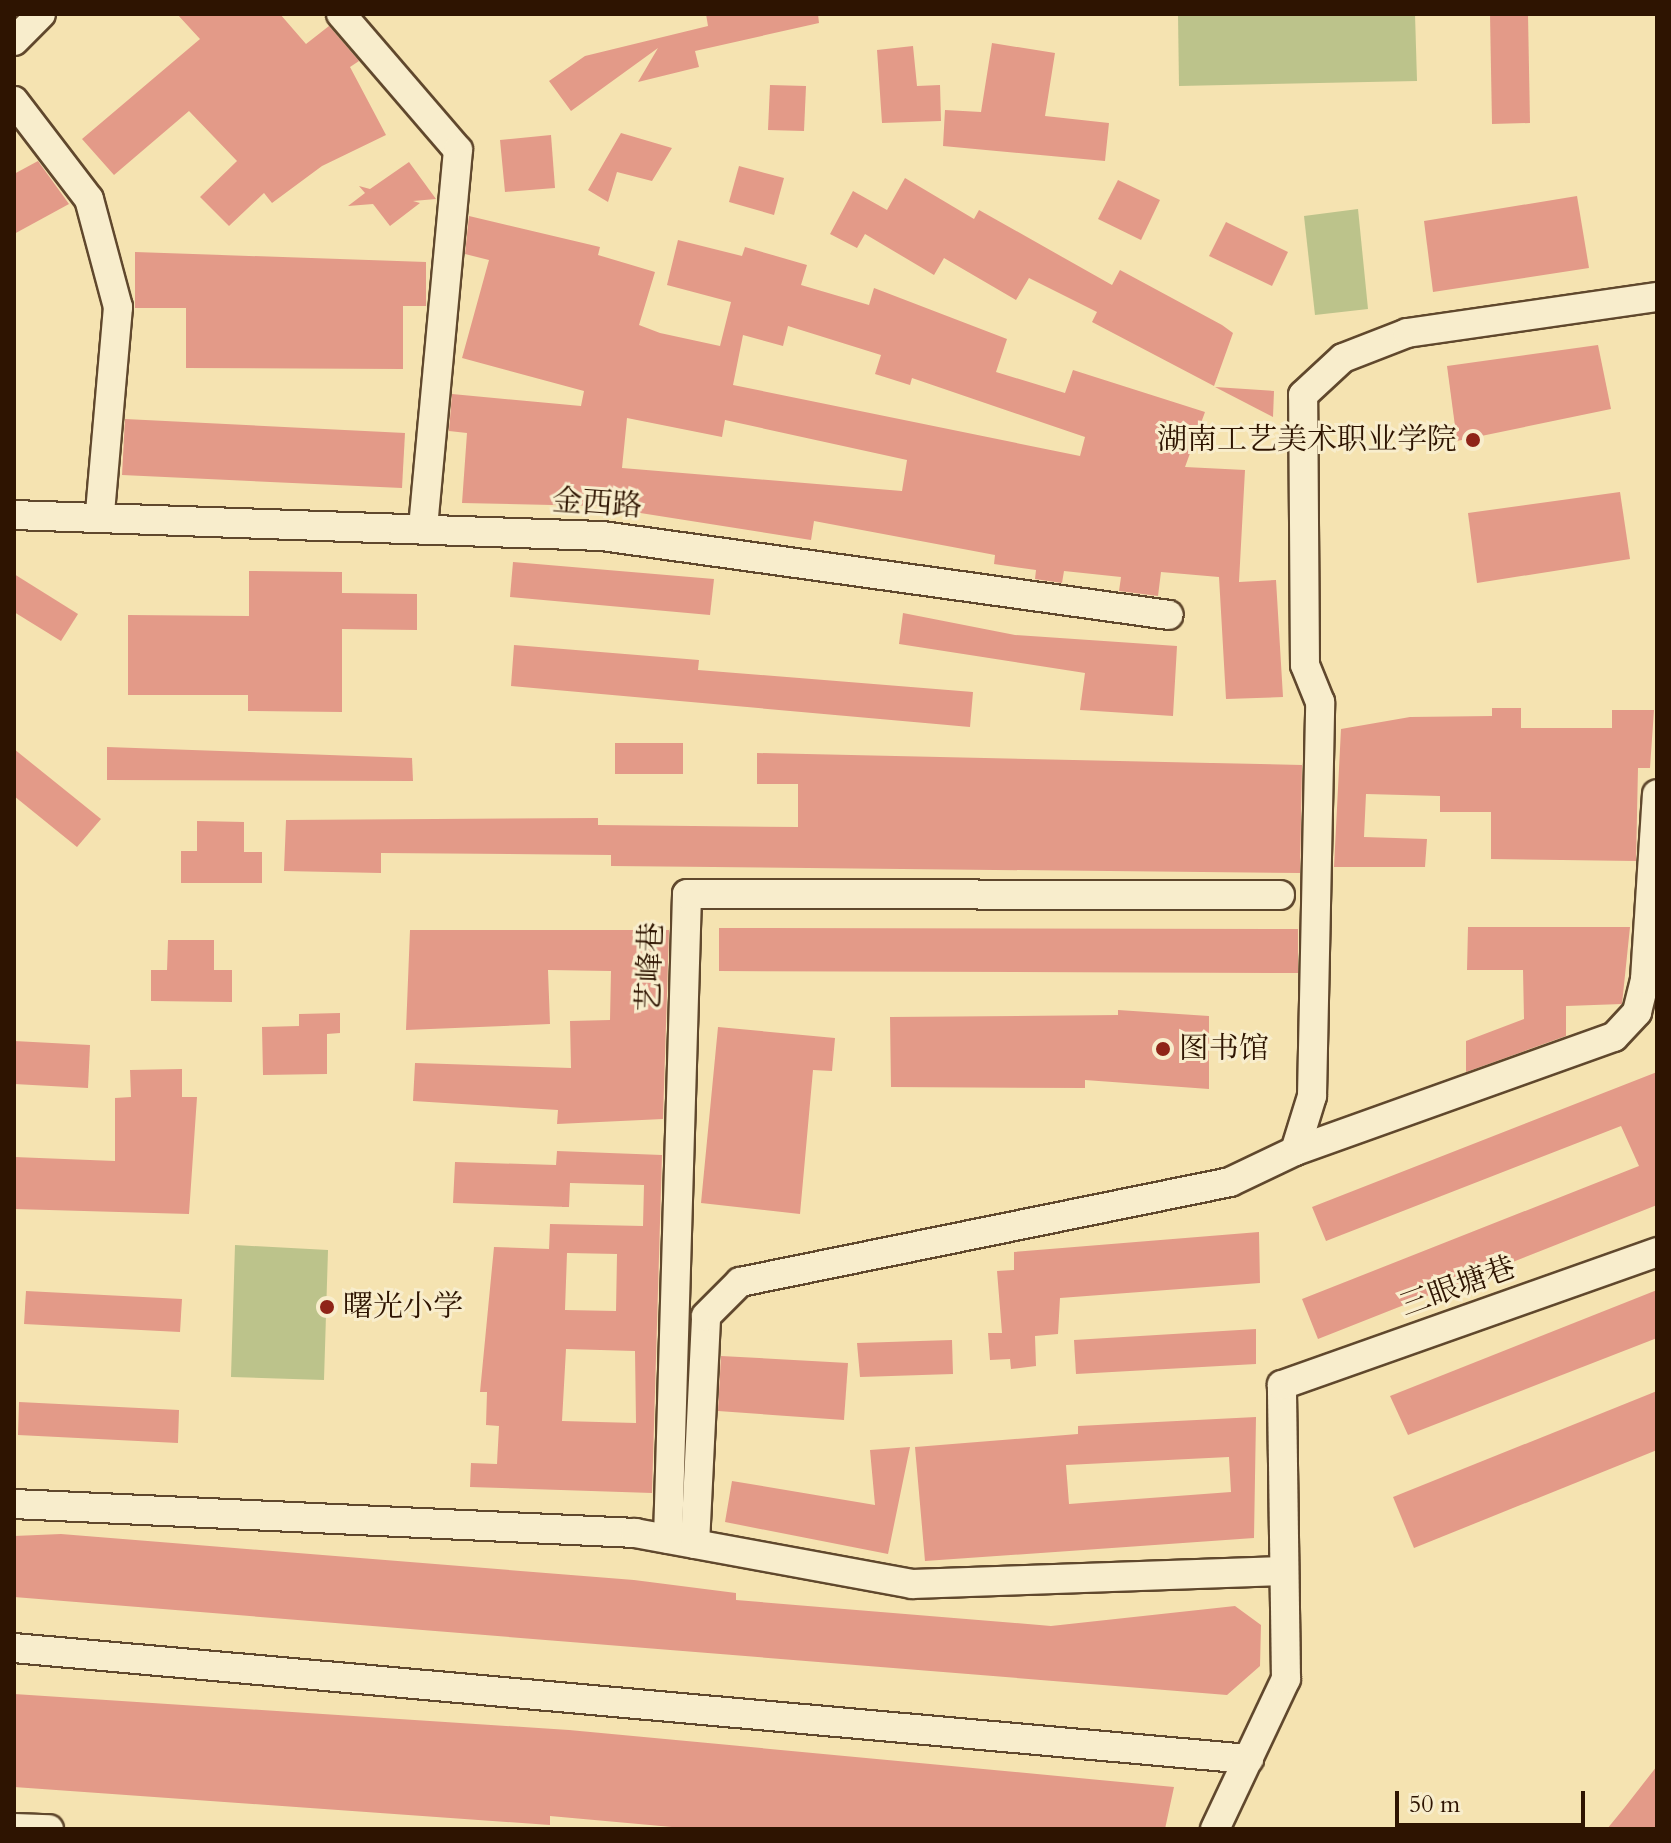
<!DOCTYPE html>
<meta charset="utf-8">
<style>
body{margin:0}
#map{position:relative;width:1671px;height:1843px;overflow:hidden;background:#f5e3b1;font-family:Cardo,"Noto Serif SC",serif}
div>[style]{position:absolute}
.green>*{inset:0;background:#bcc38b}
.building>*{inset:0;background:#e39a88}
.roads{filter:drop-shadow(2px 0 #60482d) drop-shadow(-2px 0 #60482d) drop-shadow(0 2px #60482d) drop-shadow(0 -2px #60482d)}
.minor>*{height:28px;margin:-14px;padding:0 14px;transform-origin:14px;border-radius:14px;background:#f8edcc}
.dots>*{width:22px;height:22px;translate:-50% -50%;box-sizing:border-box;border:4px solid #f8edcc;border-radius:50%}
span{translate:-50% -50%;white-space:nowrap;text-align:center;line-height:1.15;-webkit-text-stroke:6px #f8edcc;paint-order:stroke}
.poi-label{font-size:30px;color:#2e1401}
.right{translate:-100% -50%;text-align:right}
.left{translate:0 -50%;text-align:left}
.street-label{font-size:30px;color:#2e1401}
.frame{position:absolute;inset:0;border:16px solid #2e1401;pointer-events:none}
.scale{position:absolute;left:1395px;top:1791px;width:190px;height:36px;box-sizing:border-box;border:4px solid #2e1401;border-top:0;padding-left:10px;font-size:24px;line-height:28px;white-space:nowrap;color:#2e1401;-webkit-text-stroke:6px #f8edcc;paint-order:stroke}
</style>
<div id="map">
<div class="green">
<i style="clip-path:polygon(1178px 14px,1415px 14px,1417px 81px,1179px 86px)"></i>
<i style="clip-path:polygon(1358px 209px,1368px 309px,1315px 315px,1304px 216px)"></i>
<i style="clip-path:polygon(235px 1245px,328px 1250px,324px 1380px,231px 1377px)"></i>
</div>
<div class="building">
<i style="clip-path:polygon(177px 14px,280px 14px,306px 44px,329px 26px,359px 61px,350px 67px,386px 135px,322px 166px,272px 203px,264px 193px,229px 226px,200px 197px,237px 161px,189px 111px,114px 175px,82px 139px,200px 39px)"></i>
<i style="clip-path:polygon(706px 14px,818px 14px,819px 23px,695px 51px,699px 67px,638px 82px,658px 48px,571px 111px,549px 81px,585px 56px,708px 26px)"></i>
<i style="clip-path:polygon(1490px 14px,1528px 14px,1530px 123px,1492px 124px)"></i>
<i style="clip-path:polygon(992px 43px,1055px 53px,1045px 116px,1109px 123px,1105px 161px,943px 146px,945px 110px,981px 112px)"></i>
<i style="clip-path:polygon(913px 46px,917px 86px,940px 85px,941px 121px,882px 123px,877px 50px)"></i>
<i style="clip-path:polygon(770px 85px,806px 86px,804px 131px,768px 130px)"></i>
<i style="clip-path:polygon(621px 133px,672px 148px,652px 181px,617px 172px,608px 202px,588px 190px)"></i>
<i style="clip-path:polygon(551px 135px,555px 188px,505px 192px,500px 140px)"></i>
<i style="clip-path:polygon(38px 161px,69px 204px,14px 234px,14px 174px)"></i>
<i style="clip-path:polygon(409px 162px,436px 199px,413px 201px,420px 203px,390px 226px,373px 204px,348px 206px,365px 193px,359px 186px,370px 189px)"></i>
<i style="clip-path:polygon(739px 166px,784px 178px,774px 215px,729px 202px)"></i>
<i style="clip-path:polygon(905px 178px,974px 219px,979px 210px,1112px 285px,1120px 270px,1222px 325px,1233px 333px,1214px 386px,1092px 322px,1097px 312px,1029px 278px,1016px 300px,944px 258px,934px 275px,865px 234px,857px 248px,830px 234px,853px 191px,887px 210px)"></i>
<i style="clip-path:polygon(1118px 180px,1160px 200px,1141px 240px,1098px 219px)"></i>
<i style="clip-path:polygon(1577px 196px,1589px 268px,1433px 292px,1424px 221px)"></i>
<i style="clip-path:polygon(evenodd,469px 216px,600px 247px,598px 255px,655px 272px,639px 325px,660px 333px,720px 346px,731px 302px,667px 285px,678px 240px,742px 256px,745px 247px,807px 265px,801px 285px,869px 305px,874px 288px,1007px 339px,996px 372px,1065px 393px,1073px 370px,1205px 412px,1185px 467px,1245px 470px,1239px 582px,1276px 580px,1283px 697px,1226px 699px,1219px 577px,1161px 572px,1158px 596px,1119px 591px,1121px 577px,1064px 571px,1062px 583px,1035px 579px,1036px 570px,994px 564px,995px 555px,814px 521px,811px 540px,596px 506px,462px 503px,467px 433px,449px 431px,452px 394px,581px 406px,584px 391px,462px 358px,489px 260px,465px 254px,469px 216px,788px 326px,881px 355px,875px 374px,910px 385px,912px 378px,1085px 437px,1080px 456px,733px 385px,743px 335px,783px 346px,788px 326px,469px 216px,627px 418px,722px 437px,725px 420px,907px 460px,902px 491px,622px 468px,627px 418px)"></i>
<i style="clip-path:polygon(1226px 222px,1288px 252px,1272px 286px,1209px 256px)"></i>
<i style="clip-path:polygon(135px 252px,426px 262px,426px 306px,403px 306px,403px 369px,186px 368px,186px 308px,135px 308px)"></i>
<i style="clip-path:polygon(1598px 345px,1611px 409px,1457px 441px,1447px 366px)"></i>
<i style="clip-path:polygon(1215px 387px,1274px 391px,1273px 417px)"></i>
<i style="clip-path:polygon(125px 419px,405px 433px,402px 488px,122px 475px)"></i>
<i style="clip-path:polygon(1620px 492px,1630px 559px,1477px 583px,1468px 513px)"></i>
<i style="clip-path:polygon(513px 562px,714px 579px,710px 615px,510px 597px)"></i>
<i style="clip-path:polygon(249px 571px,342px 572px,342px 593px,417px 594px,417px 630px,342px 629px,342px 712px,248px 711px,248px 695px,128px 695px,128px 615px,249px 616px)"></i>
<i style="clip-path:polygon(14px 574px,78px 614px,61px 641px,14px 612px)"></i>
<i style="clip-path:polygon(903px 613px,1015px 635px,1177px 646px,1173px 716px,1080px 710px,1085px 673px,899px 644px)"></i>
<i style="clip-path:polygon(514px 645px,699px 660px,698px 670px,973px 692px,970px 727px,511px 686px)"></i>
<i style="clip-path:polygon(1492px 708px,1521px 708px,1521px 728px,1612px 728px,1612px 710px,1654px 710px,1650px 768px,1638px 768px,1636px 861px,1491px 859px,1491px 812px,1440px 812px,1440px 796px,1366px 794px,1364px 837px,1427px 839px,1425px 867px,1334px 867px,1341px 729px,1410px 717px,1492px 716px)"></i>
<i style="clip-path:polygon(615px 743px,683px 743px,683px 774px,615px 774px)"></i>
<i style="clip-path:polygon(107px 747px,412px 758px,413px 781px,107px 780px)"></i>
<i style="clip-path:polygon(14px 749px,101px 819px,77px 847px,14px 796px)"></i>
<i style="clip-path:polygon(757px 753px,1302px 765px,1300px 873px,611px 866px,611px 855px,381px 853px,381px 873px,284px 871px,286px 820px,598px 818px,598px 825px,798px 827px,798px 784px,757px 784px)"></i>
<i style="clip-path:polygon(197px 821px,244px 822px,244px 852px,262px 852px,262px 883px,181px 883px,181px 851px,197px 851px)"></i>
<i style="clip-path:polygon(1468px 927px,1630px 927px,1622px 1004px,1566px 1006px,1566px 1036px,1466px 1072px,1466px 1041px,1524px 1019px,1523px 970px,1467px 970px)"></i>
<i style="clip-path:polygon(719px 928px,1298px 929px,1298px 973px,719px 971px)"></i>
<i style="clip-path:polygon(410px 930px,669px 930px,663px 1119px,557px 1124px,558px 1110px,413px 1101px,415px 1063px,571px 1068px,570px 1021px,610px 1020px,611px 971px,548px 970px,550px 1024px,406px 1030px)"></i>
<i style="clip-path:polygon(168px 940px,214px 940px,214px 970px,232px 970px,232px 1002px,151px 1001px,151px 970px,167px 970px)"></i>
<i style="clip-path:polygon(1118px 1010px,1209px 1016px,1209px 1089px,1085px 1080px,1085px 1088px,891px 1087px,890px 1017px,1118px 1015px)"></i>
<i style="clip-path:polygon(340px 1013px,340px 1033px,327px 1034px,327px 1074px,263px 1075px,262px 1027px,299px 1026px,299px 1014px)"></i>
<i style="clip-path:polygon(718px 1027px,835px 1038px,832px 1071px,813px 1070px,800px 1214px,701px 1203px)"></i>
<i style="clip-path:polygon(14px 1041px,90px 1045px,88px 1088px,14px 1084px)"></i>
<i style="clip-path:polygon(182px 1069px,182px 1097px,197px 1097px,189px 1214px,14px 1209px,14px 1157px,115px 1161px,115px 1098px,131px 1097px,130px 1070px)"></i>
<i style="clip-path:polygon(1657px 1072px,1657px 1205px,1318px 1339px,1302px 1299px,1639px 1166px,1621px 1126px,1326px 1241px,1312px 1207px)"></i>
<i style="clip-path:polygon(evenodd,557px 1151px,662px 1155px,652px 1493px,470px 1487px,471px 1463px,497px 1464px,499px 1426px,486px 1425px,487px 1392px,480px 1392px,494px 1247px,549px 1249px,550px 1224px,643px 1226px,644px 1185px,570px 1183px,569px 1207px,453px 1203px,455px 1162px,556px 1165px,557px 1151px,567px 1253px,617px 1254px,616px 1311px,565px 1310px,567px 1253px,557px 1151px,566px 1349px,635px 1351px,636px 1423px,562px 1421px,566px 1349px)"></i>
<i style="clip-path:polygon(1259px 1232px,1260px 1283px,1060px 1298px,1058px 1334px,1035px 1336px,1036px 1366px,1011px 1369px,1010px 1359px,990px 1360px,988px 1333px,1002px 1333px,997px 1271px,1014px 1270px,1014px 1252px)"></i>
<i style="clip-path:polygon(1657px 1290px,1657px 1338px,1408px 1435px,1390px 1396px)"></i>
<i style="clip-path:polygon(26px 1291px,182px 1299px,180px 1332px,24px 1324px)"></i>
<i style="clip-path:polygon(1256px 1329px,1256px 1364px,1076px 1374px,1074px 1340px)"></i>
<i style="clip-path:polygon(952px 1340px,953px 1374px,860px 1377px,857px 1343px)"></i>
<i style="clip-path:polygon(721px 1356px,848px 1363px,844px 1420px,718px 1411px)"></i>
<i style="clip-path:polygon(1657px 1391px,1657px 1450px,1414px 1548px,1393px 1497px)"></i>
<i style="clip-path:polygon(19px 1402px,179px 1410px,178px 1443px,18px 1435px)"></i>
<i style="clip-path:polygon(evenodd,1256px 1417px,1254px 1538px,925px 1561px,915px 1447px,1078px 1434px,1078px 1426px,1256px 1417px,1229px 1457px,1231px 1492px,1069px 1504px,1066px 1465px,1229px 1457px)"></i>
<i style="clip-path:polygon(910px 1447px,888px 1554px,725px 1522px,732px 1481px,875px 1505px,870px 1450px)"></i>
<i style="clip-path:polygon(61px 1534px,634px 1580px,736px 1593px,736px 1600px,1051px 1626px,1235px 1606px,1261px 1625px,1260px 1666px,1227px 1695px,14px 1597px,14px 1536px)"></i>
<i style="clip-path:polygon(14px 1694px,569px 1730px,1174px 1787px,1165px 1829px,694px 1829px,550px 1816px,550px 1825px,14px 1787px)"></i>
<i style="clip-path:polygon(1657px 1766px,1657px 1829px,1607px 1829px,1625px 1807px)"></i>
</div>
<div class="roads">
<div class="minor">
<i style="left:341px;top:14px;width:179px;rotate:49.3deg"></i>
<i style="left:458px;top:150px;width:380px;rotate:95.3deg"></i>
<i style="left:14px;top:41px;width:38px;rotate:-45deg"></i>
<i style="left:14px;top:101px;width:123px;rotate:52.6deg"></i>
<i style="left:89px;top:199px;width:112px;rotate:75deg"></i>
<i style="left:118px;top:307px;width:208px;rotate:95deg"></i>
<i style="left:14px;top:515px;width:588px;rotate:2.05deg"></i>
<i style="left:602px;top:536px;width:572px;rotate:7.93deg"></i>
<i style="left:1295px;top:1151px;width:339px;rotate:-19.7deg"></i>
<i style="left:1614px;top:1037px;width:34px;rotate:-47deg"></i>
<i style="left:1637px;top:1012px;width:34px;rotate:-76deg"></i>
<i style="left:1645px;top:979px;width:185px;rotate:-86.3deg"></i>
<i style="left:14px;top:1504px;width:622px;rotate:2.67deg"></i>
<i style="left:635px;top:1533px;width:282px;rotate:10.4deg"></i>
<i style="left:912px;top:1584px;width:371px;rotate:-2deg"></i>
<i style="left:668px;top:1539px;width:645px;rotate:-88.31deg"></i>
<i style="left:687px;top:894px;width:593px;rotate:0.1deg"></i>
<i style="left:695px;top:1544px;width:228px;rotate:-87.2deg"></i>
<i style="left:706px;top:1316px;width:48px;rotate:-45deg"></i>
<i style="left:740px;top:1282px;width:500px;rotate:-11.53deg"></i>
<i style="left:1230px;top:1182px;width:72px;rotate:-25.5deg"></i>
<i style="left:1295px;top:1151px;width:58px;rotate:-72.8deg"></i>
<i style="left:1312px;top:1096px;width:394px;rotate:-88.8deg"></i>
<i style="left:1320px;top:702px;width:40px;rotate:-112deg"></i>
<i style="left:1305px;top:665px;width:270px;rotate:-90.4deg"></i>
<i style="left:1303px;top:395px;width:54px;rotate:-42.8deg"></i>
<i style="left:1343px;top:358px;width:69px;rotate:-21.3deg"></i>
<i style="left:1407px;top:333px;width:253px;rotate:-8.2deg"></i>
<i style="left:14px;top:1648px;width:1240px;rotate:5.14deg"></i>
<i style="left:14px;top:1828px;width:35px;rotate:2deg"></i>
<i style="left:1215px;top:1829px;width:166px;rotate:-64.7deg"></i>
<i style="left:1286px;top:1679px;width:294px;rotate:-90.8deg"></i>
<i style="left:1282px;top:1385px;width:398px;rotate:-19.5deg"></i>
</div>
</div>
<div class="dots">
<i style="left:1473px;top:440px;background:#8f2418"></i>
<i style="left:1163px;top:1049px;background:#8f2418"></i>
<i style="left:327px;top:1307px;background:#8f2418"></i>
</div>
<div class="poi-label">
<span class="right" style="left:1457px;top:440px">湖南工艺美术职业学院</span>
<span class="left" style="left:1179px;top:1049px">图书馆</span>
<span class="left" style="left:343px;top:1307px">曙光小学</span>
</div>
<div class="street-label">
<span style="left:597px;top:504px;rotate:4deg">金西路</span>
<span style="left:651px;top:967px;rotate:-88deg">艺峰巷</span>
<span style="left:1458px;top:1287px;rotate:-20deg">三眼塘巷</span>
</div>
<div class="frame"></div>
<div class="scale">50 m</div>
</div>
